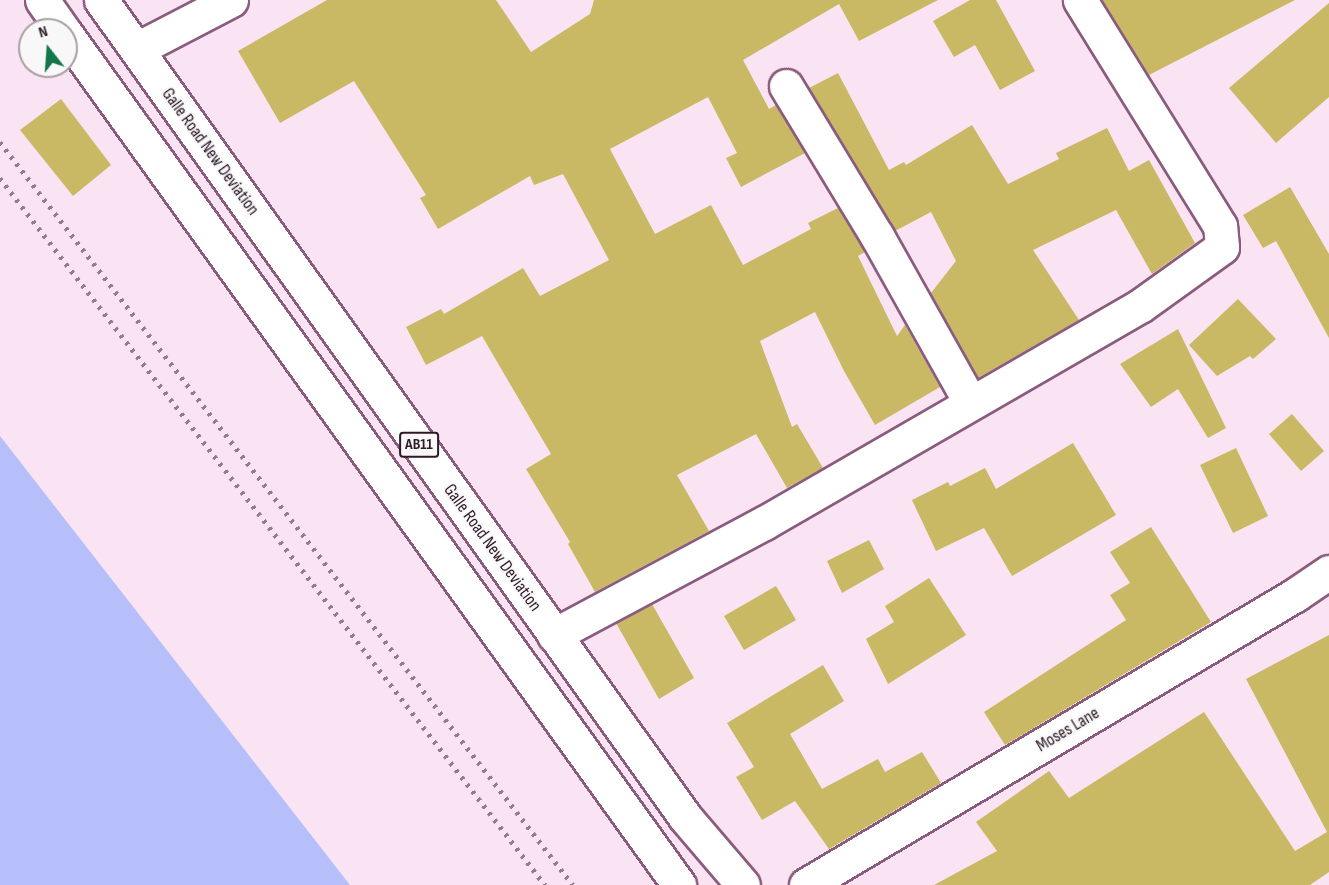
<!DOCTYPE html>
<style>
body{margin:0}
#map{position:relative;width:1329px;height:885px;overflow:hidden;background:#fae3f2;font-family:"Sofia Sans Condensed",sans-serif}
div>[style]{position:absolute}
.water>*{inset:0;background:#b7bffb}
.building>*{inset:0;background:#c9b965}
.roads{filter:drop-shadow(2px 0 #8b5b7d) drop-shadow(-2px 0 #8b5b7d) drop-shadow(0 2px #8b5b7d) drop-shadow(0 -2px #8b5b7d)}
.minor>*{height:33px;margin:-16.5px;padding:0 16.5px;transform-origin:16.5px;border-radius:16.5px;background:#fff}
.major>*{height:33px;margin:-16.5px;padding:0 16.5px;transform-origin:16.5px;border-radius:16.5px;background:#fff}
.rail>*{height:4.5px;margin-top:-2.25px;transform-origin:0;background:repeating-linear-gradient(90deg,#927c8b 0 3px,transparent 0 9px)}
span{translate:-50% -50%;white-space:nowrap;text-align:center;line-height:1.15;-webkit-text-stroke:4.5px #f8f8f8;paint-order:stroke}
.shield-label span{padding:2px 4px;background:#f8f8f8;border:2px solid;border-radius:4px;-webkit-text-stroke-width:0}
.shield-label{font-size:16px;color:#2d1927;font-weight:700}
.street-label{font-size:18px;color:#2d1927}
.north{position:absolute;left:18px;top:18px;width:60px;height:60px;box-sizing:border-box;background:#f8f8f8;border:2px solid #a79fa4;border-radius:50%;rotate:343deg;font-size:16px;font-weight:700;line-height:24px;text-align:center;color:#2d1927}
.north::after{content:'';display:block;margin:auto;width:21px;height:27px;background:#15754b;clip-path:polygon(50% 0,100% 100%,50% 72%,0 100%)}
</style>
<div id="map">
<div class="water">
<i style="clip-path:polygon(0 436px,350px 885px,0 885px)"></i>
</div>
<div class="building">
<i style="clip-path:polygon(327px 0,496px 0,531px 52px,590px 14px,594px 0,938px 0,859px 41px,839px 4px,743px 60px,769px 109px,776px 105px,805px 153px,741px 187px,726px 158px,737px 153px,708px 97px,610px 149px,655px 234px,711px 205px,743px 265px,811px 229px,808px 223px,838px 208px,865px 252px,858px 256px,897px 336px,905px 325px,940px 387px,875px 425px,844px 371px,815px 312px,760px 341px,792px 427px,797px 424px,823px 468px,787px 488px,756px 434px,677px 475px,709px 531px,595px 592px,568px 544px,570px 542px,526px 469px,551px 454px,482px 336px,426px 365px,406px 327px,441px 309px,444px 314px,523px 268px,540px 296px,609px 260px,563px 174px,534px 185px,530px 176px,438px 229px,420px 198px,426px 195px,354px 81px,280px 123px,238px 51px)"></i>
<i style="clip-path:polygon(970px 0,996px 0,1035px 71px,1000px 90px,975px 45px,954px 57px,933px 21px)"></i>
<i style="clip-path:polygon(1102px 0,1295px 0,1149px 75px)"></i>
<i style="clip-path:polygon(1329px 3px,1329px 97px,1276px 143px,1229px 88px)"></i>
<i style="clip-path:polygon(838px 73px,889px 170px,904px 162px,906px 165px,972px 125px,1008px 184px,1059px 159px,1056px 153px,1107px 128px,1129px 171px,1149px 160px,1195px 243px,1152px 274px,1116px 210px,1033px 250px,1079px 320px,978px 378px,931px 293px,956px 261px,931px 212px,895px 231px,809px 88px)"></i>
<i style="clip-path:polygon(61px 99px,111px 165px,73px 196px,20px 130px)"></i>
<i style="clip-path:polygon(1290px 187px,1329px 254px,1329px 338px,1276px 241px,1263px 248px,1243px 215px)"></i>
<i style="clip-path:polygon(1238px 299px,1276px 339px,1253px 359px,1250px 356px,1217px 376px,1189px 345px)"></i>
<i style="clip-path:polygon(1178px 329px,1226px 428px,1208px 438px,1178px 389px,1151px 407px,1120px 364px)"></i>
<i style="clip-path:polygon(1292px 414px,1324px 451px,1301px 471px,1269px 434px)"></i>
<i style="clip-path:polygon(1073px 443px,1116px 515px,1012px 576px,984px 528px,936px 551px,912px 500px,948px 482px,950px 486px,985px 468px,996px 489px)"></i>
<i style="clip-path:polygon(1236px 448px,1268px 516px,1233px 533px,1200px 465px)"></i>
<i style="clip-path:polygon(1151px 527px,1211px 622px,1005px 745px,984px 712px,1126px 620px,1110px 595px,1130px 583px,1110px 552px)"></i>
<i style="clip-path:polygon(869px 540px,884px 569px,842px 593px,827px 561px)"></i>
<i style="clip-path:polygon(929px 578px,966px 635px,888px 684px,866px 639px,894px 622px,885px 606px)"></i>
<i style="clip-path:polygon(776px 586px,796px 620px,744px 650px,724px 616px)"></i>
<i style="clip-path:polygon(652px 604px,694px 678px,659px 699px,616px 623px)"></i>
<i style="clip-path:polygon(1329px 635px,1329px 872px,1310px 885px,934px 885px,997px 851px,976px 822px,1049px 771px,1069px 798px,1204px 712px,1295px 851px,1327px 832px,1246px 679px)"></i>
<i style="clip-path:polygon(823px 665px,844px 701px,790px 734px,822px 789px,878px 759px,885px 772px,922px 752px,941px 783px,829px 849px,795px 801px,762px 820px,736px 777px,754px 767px,727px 723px)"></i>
</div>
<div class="roads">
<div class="minor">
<i style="left:137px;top:49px;width:106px;rotate:-27.5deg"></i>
<i style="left:786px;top:86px;width:175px;rotate:58.8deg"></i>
<i style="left:877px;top:236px;width:190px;rotate:60.7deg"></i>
<i style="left:554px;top:635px;width:238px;rotate:-28.1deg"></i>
<i style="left:764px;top:523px;width:434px;rotate:-30deg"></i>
<i style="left:1140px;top:306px;width:101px;rotate:-35.7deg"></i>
<i style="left:1222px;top:247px;width:21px;rotate:-95deg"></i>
<i style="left:1220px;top:226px;width:266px;rotate:-121.8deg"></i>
<i style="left:806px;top:885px;width:569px;rotate:-30.67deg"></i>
<i style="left:1295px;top:595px;width:41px;rotate:-34.1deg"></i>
</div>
<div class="major">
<i style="left:42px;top:0;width:37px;rotate:55deg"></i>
<i style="left:101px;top:0;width:1004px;rotate:54.44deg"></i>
<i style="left:685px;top:817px;width:89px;rotate:49.5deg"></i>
<i style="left:66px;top:34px;width:1049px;rotate:54.23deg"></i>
</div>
</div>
<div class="rail">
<i style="left:0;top:142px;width:938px;rotate:52.36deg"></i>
<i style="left:0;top:178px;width:893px;rotate:52.37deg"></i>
</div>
<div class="shield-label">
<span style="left:419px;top:445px">AB11</span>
</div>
<div class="street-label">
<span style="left:210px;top:152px;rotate:54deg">Galle Road New Deviation</span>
<span style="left:492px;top:548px;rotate:54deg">Galle Road New Deviation</span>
<span style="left:1068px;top:730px;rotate:-31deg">Moses Lane</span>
</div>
<div class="north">N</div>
</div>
